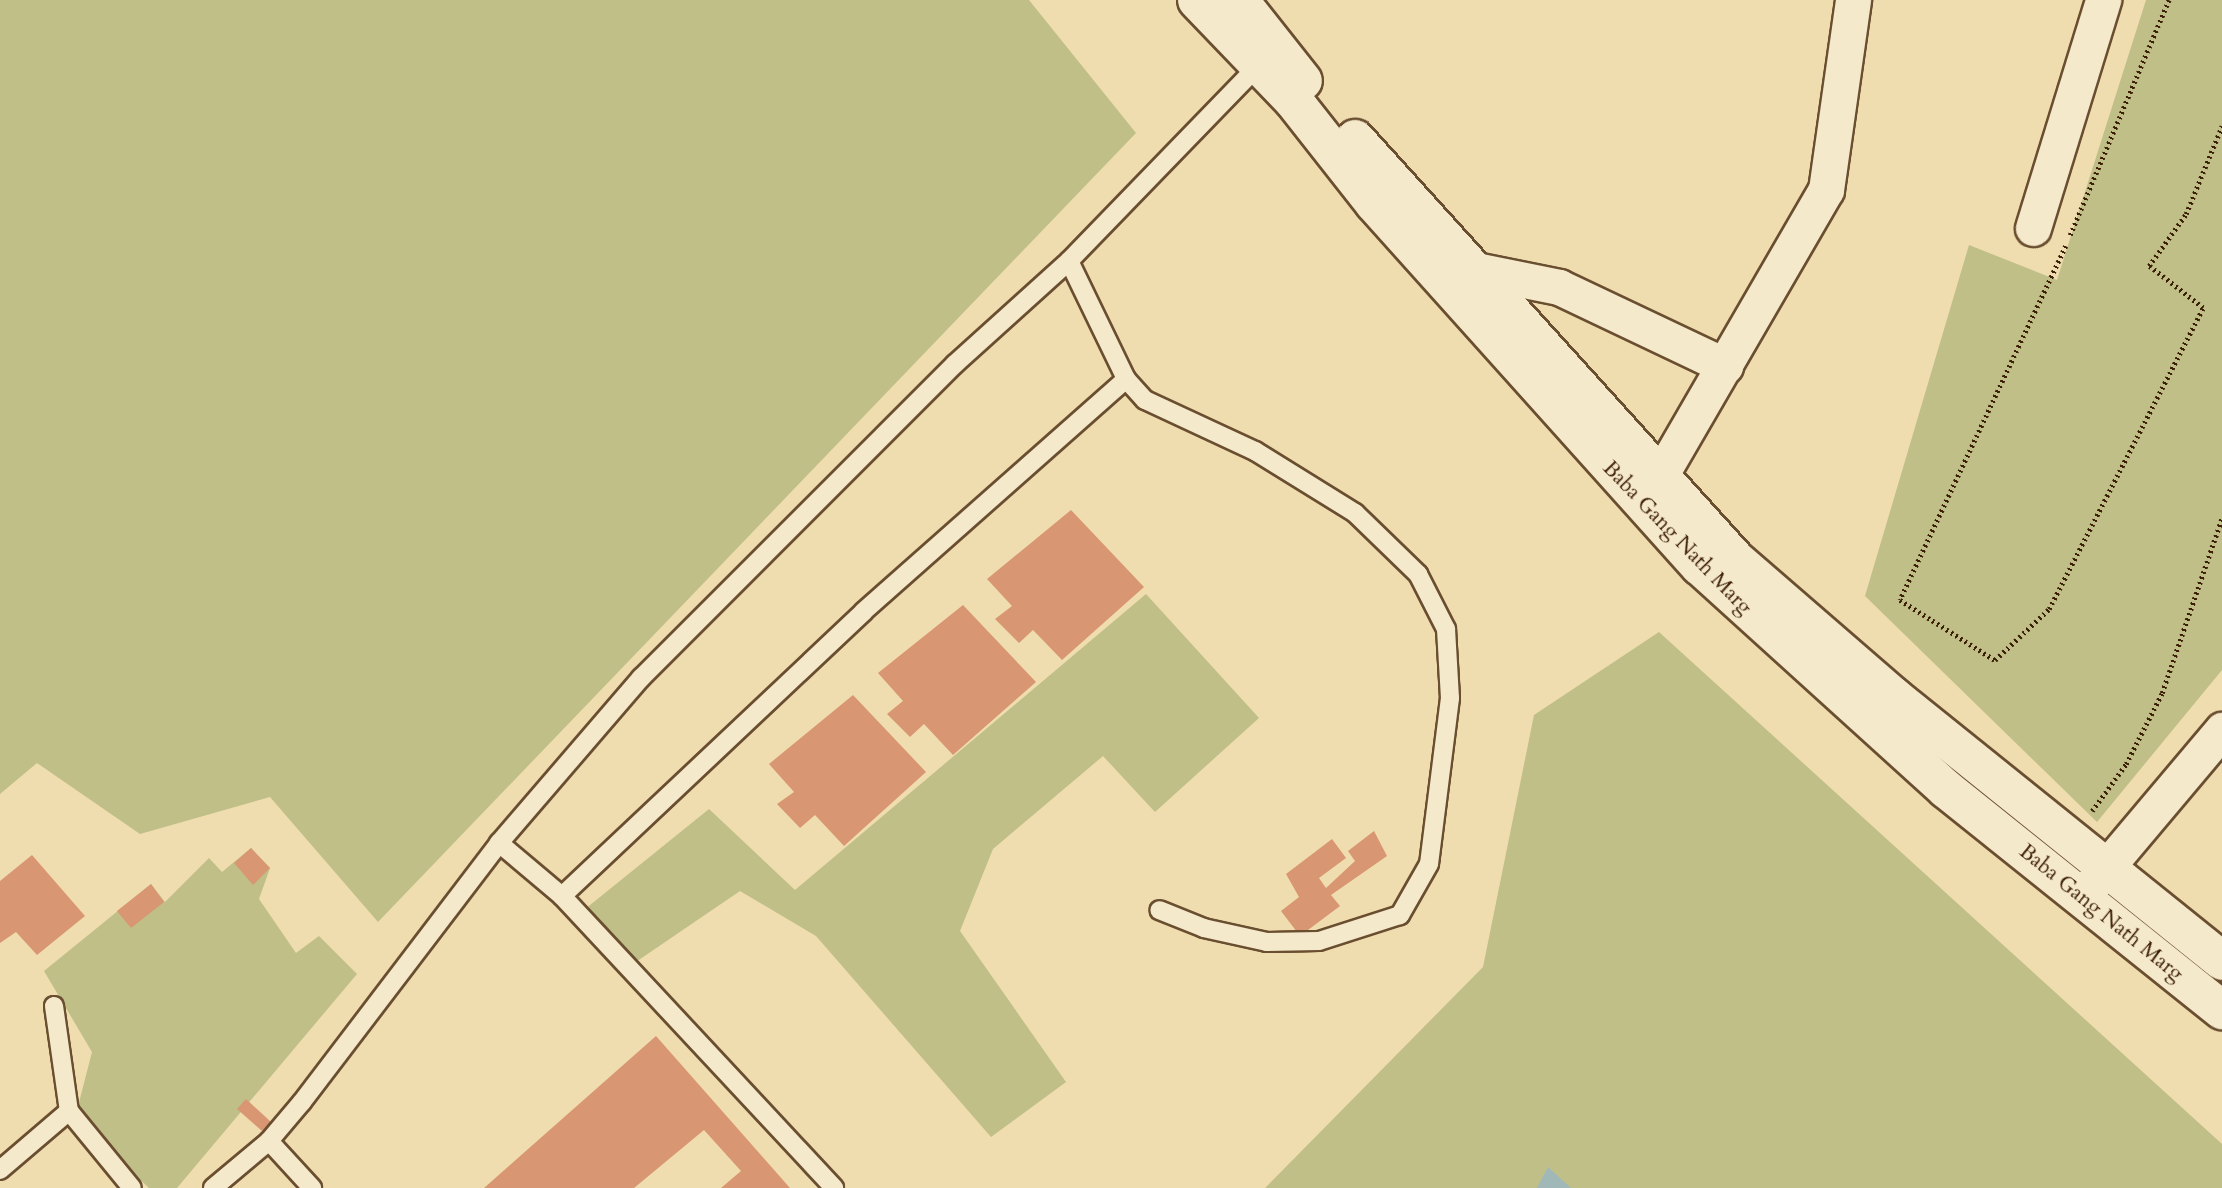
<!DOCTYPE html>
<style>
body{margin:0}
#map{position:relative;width:2222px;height:1188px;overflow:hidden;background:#efddaf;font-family:Cardo,serif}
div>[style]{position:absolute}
.green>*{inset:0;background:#bfbf87}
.water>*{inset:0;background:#a0b8b7}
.building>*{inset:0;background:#d99672}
.path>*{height:4.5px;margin-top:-2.25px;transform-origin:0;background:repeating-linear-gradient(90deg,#3d1f06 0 2px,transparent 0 5.5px)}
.roads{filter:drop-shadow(2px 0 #6a4e30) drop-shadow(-2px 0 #6a4e30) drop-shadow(0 2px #6a4e30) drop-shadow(0 -2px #6a4e30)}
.lane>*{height:18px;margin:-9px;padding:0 9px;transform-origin:9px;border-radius:9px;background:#f5e9cb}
.street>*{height:35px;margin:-17.5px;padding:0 17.5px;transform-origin:17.5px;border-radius:17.5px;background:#f5e9cb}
.secondary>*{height:38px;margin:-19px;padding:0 19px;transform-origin:19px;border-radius:19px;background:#f5e9cb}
span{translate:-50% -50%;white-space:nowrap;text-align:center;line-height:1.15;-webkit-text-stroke:6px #f5e9cb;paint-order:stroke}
.street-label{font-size:21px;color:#3d1f06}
</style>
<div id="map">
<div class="green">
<i style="clip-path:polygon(0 0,1029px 0,1136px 133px,378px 922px,270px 797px,140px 834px,37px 763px,0 794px)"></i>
<i style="clip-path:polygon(2146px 0,2222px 0,2222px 670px,2097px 822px,1865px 596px,1969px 245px,2057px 280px)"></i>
<i style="clip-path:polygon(1146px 594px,1259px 718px,1155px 812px,1103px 756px,993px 849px,960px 931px,1066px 1082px,991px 1137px,816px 936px,740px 891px,627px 968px,574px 918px,709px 809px,795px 890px)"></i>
<i style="clip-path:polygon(1659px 632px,2222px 1144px,2222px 1188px,1265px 1188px,1483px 967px,1534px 715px)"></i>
<i style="clip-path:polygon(251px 848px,270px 868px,259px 899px,296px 953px,319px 936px,357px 974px,177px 1188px,149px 1188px,75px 1118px,92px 1052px,44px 971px,151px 884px,165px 902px,209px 858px,222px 872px)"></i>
</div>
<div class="water">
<i style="clip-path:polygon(1548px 1167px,1571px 1188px,1537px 1188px)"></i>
</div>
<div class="building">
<i style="clip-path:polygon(1071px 510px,1144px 587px,1062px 660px,1033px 630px,1019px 643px,995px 619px,1012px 606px,987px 579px)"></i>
<i style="clip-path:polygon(963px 605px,1036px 682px,953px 755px,924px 724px,910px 737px,887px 714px,903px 701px,878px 673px)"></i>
<i style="clip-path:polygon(853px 695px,926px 772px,844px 846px,815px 815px,800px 828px,777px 804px,794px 792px,769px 764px)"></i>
<i style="clip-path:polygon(1374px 831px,1387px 856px,1331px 895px,1340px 906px,1300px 936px,1281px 911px,1299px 897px,1286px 874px,1332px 839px,1346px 858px,1319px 878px,1326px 888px,1355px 861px,1348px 851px)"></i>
<i style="clip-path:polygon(251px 848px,270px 868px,253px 885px,234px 863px)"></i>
<i style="clip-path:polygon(32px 855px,85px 916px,37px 955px,16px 932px,0 943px,0 881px)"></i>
<i style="clip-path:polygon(151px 884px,164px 902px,131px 928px,117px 911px)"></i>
<i style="clip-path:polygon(656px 1036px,790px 1188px,721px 1188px,741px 1171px,704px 1130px,634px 1188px,484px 1188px)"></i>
<i style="clip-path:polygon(246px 1099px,271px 1122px,262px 1131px,237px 1109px)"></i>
</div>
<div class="path">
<i style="left:2070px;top:235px;width:255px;rotate:-67.2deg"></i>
<i style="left:2066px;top:246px;width:391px;rotate:115.1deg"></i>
<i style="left:1900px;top:600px;width:112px;rotate:32.3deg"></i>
<i style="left:1995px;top:660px;width:74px;rotate:-43.4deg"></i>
<i style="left:2049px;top:609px;width:338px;rotate:-62.9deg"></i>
<i style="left:2203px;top:308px;width:68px;rotate:-142.1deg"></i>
<i style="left:2149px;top:266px;width:64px;rotate:-54.6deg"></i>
<i style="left:2186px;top:214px;width:95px;rotate:-67.8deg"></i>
<i style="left:2092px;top:811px;width:58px;rotate:-54.1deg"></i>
<i style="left:2126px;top:764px;width:80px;rotate:-63.1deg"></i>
<i style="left:2162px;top:693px;width:185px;rotate:-71.1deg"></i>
</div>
<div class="roads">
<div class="lane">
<i style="left:1069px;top:261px;width:131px;rotate:64.2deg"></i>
<i style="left:1126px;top:379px;width:28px;rotate:48deg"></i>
<i style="left:1145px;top:400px;width:121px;rotate:24.9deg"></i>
<i style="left:1255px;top:451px;width:118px;rotate:31.8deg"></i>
<i style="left:1355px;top:513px;width:88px;rotate:44.1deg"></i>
<i style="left:1418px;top:574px;width:62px;rotate:63deg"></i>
<i style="left:1446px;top:629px;width:69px;rotate:86.7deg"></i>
<i style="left:1450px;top:698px;width:167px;rotate:97.2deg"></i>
<i style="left:1429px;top:864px;width:59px;rotate:119.6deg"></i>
<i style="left:1400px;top:915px;width:85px;rotate:162.2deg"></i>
<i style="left:1319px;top:941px;width:52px;rotate:178.9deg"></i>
<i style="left:1267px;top:942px;width:65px;rotate:-167.5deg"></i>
<i style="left:1204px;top:928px;width:48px;rotate:-158.2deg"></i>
<i style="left:499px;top:843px;width:82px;rotate:40.1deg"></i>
<i style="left:562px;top:896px;width:399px;rotate:47deg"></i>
<i style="left:562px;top:896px;width:415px;rotate:-43.3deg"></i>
<i style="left:864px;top:611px;width:350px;rotate:-41.5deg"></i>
<i style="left:54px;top:1006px;width:106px;rotate:81.9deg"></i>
<i style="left:69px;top:1111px;width:99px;rotate:50.7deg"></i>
<i style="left:269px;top:1141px;width:64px;rotate:47.5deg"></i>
<i style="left:0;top:1170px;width:91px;rotate:-40.5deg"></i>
<i style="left:213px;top:1188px;width:73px;rotate:-40deg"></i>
<i style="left:269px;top:1141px;width:51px;rotate:-49.8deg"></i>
<i style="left:302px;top:1102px;width:325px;rotate:-52.7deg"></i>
<i style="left:499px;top:843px;width:218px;rotate:-49.3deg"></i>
<i style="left:641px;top:678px;width:444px;rotate:-45deg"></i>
<i style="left:955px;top:364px;width:154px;rotate:-42.1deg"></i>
<i style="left:1069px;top:261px;width:270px;rotate:-45.9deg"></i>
</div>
<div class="street">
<i style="left:2033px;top:228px;width:239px;rotate:-72.9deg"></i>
<i style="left:1470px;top:269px;width:91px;rotate:11.4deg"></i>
<i style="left:1559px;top:287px;width:184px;rotate:25.4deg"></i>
<i style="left:1660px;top:476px;width:331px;rotate:-59.9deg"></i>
<i style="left:1826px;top:190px;width:192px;rotate:-81.9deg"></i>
<i style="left:2089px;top:888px;width:207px;rotate:-49.9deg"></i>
</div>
<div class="secondary">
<i style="left:1197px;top:0;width:139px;rotate:46.2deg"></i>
<i style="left:1293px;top:100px;width:131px;rotate:51.8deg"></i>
<i style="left:1374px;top:203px;width:488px;rotate:48.1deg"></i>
<i style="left:1700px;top:566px;width:332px;rotate:42.2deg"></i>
<i style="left:1946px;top:789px;width:354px;rotate:38.7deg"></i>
<i style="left:1239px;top:0;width:103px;rotate:51.7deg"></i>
<i style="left:1355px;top:139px;width:568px;rotate:47.86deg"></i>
<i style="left:1736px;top:560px;width:209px;rotate:40.9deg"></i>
<i style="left:1894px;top:697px;width:421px;rotate:38.8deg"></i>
</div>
</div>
<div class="street-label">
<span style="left:1677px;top:538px;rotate:46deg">Baba Gang Nath Marg</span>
<span style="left:2101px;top:913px;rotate:39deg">Baba Gang Nath Marg</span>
</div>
</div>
